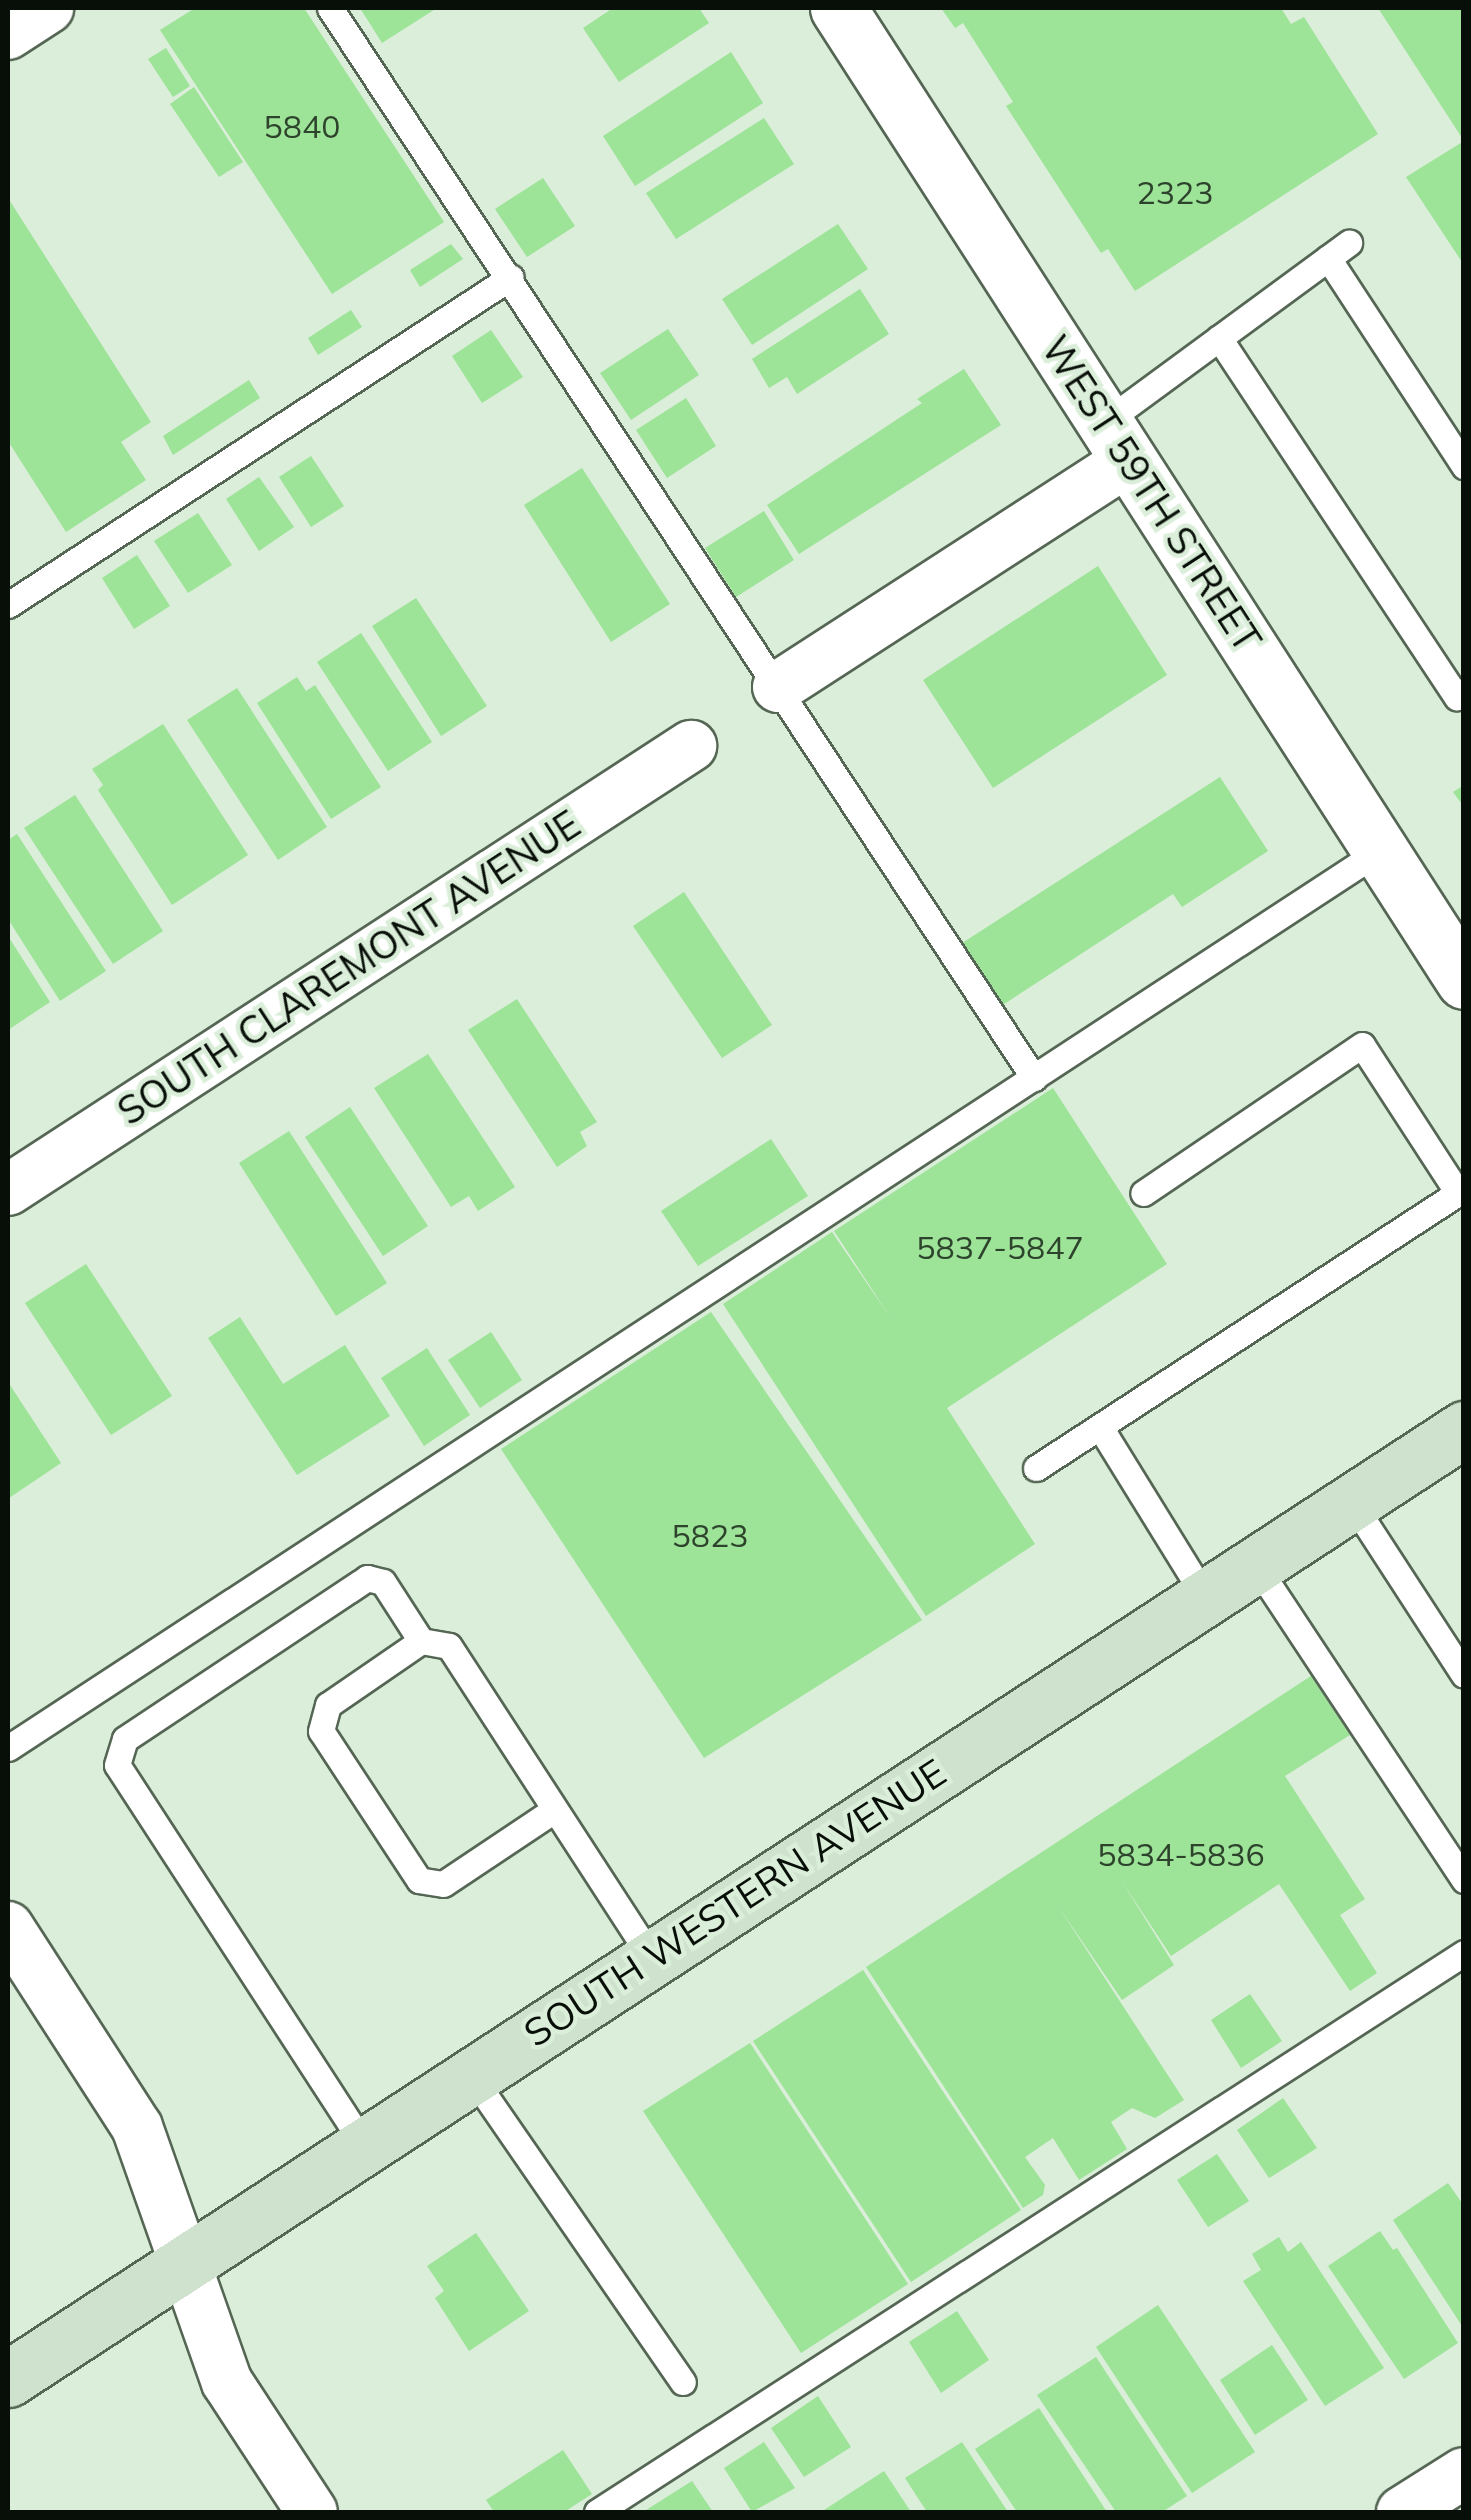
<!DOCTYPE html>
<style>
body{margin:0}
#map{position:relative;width:1471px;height:2520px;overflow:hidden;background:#daeed9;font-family:Mulish,sans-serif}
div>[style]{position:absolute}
.building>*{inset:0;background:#9de398}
.roads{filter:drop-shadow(2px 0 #556654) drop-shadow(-2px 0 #556654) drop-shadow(0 2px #556654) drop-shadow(0 -2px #556654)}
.service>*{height:25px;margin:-12.5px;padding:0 12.5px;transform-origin:12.5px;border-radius:12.5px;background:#fff}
.minor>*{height:50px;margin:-25px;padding:0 25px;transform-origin:25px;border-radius:25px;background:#fff}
.tertiary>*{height:55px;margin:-27.5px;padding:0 27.5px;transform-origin:27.5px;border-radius:27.5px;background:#fff}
.secondary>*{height:55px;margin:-27.5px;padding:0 27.5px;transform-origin:27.5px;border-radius:27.5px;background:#cee2cd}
span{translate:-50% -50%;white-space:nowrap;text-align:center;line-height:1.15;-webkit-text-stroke:9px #daeed9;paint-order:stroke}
.number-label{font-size:32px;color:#2d432c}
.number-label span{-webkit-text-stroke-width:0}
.street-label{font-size:38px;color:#080e08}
.frame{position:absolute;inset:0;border:10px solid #080e08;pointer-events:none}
</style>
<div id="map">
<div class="building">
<i style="clip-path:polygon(195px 8px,304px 8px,444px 222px,332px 294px,160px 30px)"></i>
<i style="clip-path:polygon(360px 8px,437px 8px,382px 43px)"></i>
<i style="clip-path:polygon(613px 8px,699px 8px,709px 23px,619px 82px,583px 28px)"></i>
<i style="clip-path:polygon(941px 8px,1281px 8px,1291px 24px,1304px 17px,1378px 134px,1135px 291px,1108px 249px,1101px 253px,1006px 106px,1013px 102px,963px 23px,955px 28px)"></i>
<i style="clip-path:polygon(1378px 8px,1464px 8px,1464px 141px)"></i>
<i style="clip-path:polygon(166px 48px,190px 86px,173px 97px,148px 59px)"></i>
<i style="clip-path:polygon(731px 52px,763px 103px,635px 186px,603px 136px)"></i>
<i style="clip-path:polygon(194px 87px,243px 162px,219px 177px,170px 104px)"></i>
<i style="clip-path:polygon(764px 118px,794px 164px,676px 239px,646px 193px)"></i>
<i style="clip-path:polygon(1464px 141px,1464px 265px,1406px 177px)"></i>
<i style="clip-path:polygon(543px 178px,575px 226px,527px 257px,495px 209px)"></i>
<i style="clip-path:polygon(8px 198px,151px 422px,121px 442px,146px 480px,66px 532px,8px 441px)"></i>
<i style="clip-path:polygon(838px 224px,868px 269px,752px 345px,722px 299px)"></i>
<i style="clip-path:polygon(451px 244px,463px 259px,420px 287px,410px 270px)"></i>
<i style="clip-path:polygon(860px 289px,889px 334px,797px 394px,787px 377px,769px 388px,752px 359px)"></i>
<i style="clip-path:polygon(351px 310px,362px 327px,318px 355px,308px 338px)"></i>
<i style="clip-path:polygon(668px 329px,699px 375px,631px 420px,600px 373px)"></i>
<i style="clip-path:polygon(491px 330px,523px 377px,482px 403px,452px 356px)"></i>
<i style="clip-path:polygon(964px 369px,1001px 425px,799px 554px,767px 505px,922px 403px,917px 399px)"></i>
<i style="clip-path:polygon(249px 380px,260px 398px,173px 455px,163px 436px)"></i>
<i style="clip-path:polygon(686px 398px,716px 446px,667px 478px,636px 430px)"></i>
<i style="clip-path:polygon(311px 456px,344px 506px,311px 527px,279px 477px)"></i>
<i style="clip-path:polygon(582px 468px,670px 604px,611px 642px,524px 505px)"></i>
<i style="clip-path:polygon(259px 477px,294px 527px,259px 551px,226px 499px)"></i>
<i style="clip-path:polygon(764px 511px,794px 560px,736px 597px,705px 548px)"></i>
<i style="clip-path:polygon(198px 513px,232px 565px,188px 593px,154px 541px)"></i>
<i style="clip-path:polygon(137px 555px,170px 606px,134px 629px,102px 578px)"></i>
<i style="clip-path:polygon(1098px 566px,1167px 675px,993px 788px,923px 680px)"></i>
<i style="clip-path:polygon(416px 598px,487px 706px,441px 736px,372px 626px)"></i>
<i style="clip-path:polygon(361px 633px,432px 742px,388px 771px,317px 662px)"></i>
<i style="clip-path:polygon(297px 677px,306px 691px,315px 685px,381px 787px,331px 819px,257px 703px)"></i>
<i style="clip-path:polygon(237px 688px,327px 827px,278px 860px,187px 720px)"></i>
<i style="clip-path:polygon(163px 724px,248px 855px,172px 905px,98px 790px,103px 785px,92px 769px)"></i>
<i style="clip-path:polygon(1220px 777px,1268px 851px,1182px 907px,1173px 894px,995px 1010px,956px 947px)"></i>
<i style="clip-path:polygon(1464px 785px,1464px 807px,1453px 792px)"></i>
<i style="clip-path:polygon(75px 795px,163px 931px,113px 964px,24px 828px)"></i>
<i style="clip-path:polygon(17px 834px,106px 971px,60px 1001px,8px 919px,8px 840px)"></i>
<i style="clip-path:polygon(684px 892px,772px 1025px,722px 1058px,633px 926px)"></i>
<i style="clip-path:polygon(8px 936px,50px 1002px,8px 1030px)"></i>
<i style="clip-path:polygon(517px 999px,597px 1122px,580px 1132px,587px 1146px,557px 1167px,468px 1030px)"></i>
<i style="clip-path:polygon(428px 1054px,515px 1187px,478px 1211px,469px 1196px,451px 1207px,374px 1088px)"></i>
<i style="clip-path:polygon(1053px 1088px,1167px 1264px,947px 1408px,1035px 1544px,926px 1616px,723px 1304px,832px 1232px,892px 1320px,834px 1231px)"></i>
<i style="clip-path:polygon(350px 1107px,428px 1226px,383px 1256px,305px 1137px)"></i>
<i style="clip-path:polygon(289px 1131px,387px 1283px,336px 1316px,239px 1163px)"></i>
<i style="clip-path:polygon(771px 1139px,808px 1196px,698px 1266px,661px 1211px)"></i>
<i style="clip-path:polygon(86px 1264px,172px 1396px,111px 1435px,25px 1303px)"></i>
<i style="clip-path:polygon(711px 1312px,922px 1620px,704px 1758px,501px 1449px)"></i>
<i style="clip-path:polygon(240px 1317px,283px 1384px,345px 1345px,390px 1416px,297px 1475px,208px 1338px)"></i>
<i style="clip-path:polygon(491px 1332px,522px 1380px,480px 1408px,448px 1360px)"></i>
<i style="clip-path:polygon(427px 1348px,470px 1415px,424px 1446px,381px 1378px)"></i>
<i style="clip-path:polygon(8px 1382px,61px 1463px,9px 1498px,8px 1495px)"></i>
<i style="clip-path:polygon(1311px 1676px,1350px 1735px,1285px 1776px,1365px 1899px,1340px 1915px,1377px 1973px,1350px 1991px,1279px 1884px,1171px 1956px,1121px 1880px,1174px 1965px,1122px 2000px,1058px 1906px,1184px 2100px,1155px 2118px,1132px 2108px,1111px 2122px,1127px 2149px,1079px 2180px,1053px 2138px,1025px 2157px,1045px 2185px,1043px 2195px,1023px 2208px,866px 1967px)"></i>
<i style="clip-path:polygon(863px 1970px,1021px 2210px,911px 2282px,753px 2041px)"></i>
<i style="clip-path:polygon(1250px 1994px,1282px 2041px,1241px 2068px,1211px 2020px)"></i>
<i style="clip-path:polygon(750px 2043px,908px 2284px,801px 2353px,643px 2111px)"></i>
<i style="clip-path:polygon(1283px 2098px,1317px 2148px,1269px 2178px,1237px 2130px)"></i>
<i style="clip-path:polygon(1217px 2154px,1249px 2201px,1208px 2227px,1177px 2180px)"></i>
<i style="clip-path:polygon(1448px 2183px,1464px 2206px,1464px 2329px,1393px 2220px)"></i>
<i style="clip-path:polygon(1380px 2231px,1393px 2250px,1397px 2248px,1458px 2343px,1404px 2379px,1328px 2266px)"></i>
<i style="clip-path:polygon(476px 2233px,529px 2311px,469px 2351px,435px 2298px,444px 2291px,427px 2266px)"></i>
<i style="clip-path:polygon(1279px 2237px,1288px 2252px,1301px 2242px,1384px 2368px,1325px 2406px,1243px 2281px,1261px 2270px,1252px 2254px)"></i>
<i style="clip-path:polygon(1158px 2305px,1255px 2452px,1192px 2493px,1096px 2347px)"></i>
<i style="clip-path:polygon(957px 2311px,989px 2360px,941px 2393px,909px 2342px)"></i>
<i style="clip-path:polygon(1272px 2345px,1308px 2400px,1255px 2435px,1220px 2380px)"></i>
<i style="clip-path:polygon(1096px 2357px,1187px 2496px,1162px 2512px,1116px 2512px,1037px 2395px)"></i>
<i style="clip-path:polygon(818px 2396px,851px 2447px,804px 2477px,771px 2428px)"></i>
<i style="clip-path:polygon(1039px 2408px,1107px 2512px,1017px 2512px,975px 2449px)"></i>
<i style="clip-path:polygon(764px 2442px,795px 2488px,752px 2512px,724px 2468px)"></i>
<i style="clip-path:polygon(962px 2442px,1008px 2512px,927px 2512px,905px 2478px)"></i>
<i style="clip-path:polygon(563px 2450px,592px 2494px,564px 2512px,494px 2512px,486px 2500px)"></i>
<i style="clip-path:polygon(884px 2471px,911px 2512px,821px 2512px)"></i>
<i style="clip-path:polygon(692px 2481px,713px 2512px,643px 2512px)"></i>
</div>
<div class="roads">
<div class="service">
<i style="left:330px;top:8px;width:1281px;rotate:56.66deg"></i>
<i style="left:1328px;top:258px;width:249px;rotate:56.8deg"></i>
<i style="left:1219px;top:338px;width:431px;rotate:56.5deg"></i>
<i style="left:1457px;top:697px;width:9px;rotate:-41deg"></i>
<i style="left:1105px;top:422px;width:303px;rotate:-36.3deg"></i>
<i style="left:8px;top:605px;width:600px;rotate:-33.11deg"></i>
<i style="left:1100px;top:1427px;width:200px;rotate:58.3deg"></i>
<i style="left:1036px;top:1468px;width:504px;rotate:-33.09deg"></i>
<i style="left:1458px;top:1193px;width:176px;rotate:-123deg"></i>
<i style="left:1362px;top:1045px;width:264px;rotate:145.9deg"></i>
<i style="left:1351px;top:1501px;width:207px;rotate:57deg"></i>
<i style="left:1255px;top:1564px;width:379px;rotate:56.5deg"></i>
<i style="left:8px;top:1748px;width:1641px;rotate:-33.19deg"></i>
<i style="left:554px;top:1810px;width:133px;rotate:146.3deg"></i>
<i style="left:443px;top:1884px;width:24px;rotate:-171deg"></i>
<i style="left:419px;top:1880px;width:178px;rotate:-123.3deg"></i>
<i style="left:321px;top:1731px;width:27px;rotate:-75deg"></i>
<i style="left:328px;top:1705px;width:113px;rotate:-34.5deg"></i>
<i style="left:421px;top:1641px;width:28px;rotate:10deg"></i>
<i style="left:449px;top:1646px;width:371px;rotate:57deg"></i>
<i style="left:471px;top:2075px;width:373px;rotate:55.4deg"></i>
<i style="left:364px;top:2145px;width:453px;rotate:-123deg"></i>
<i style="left:117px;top:1765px;width:27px;rotate:-73deg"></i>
<i style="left:125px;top:1739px;width:291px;rotate:-33.6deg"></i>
<i style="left:367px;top:1578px;width:16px;rotate:14deg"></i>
<i style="left:383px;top:1582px;width:70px;rotate:57.2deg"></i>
<i style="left:597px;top:2512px;width:1032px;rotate:-32.81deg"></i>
</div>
<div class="minor">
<i style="left:8px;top:34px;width:48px;rotate:-33deg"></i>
<i style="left:778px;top:687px;width:418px;rotate:-32.9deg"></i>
<i style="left:8px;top:1190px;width:815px;rotate:-33.03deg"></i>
<i style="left:8px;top:1927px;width:238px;rotate:57.2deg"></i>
<i style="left:137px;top:2127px;width:270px;rotate:70.6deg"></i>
<i style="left:227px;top:2382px;width:155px;rotate:56.8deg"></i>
<i style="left:1402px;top:2512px;width:73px;rotate:-32.2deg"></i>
</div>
<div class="tertiary">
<i style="left:838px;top:8px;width:1157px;rotate:57.24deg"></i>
</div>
<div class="secondary">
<i style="left:8px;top:2379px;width:1739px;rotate:-33.12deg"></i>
</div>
</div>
<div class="number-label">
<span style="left:302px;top:126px">5840</span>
<span style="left:1175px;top:192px">2323</span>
<span style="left:1000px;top:1247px">5837-5847</span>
<span style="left:710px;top:1535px">5823</span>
<span style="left:1181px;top:1854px">5834-5836</span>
</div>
<div class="street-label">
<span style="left:1151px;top:494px;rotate:57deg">WEST 59TH STREET</span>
<span style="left:349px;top:968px;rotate:-33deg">SOUTH CLAREMONT AVENUE</span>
<span style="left:735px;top:1903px;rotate:-33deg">SOUTH WESTERN AVENUE</span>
</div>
<div class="frame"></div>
</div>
